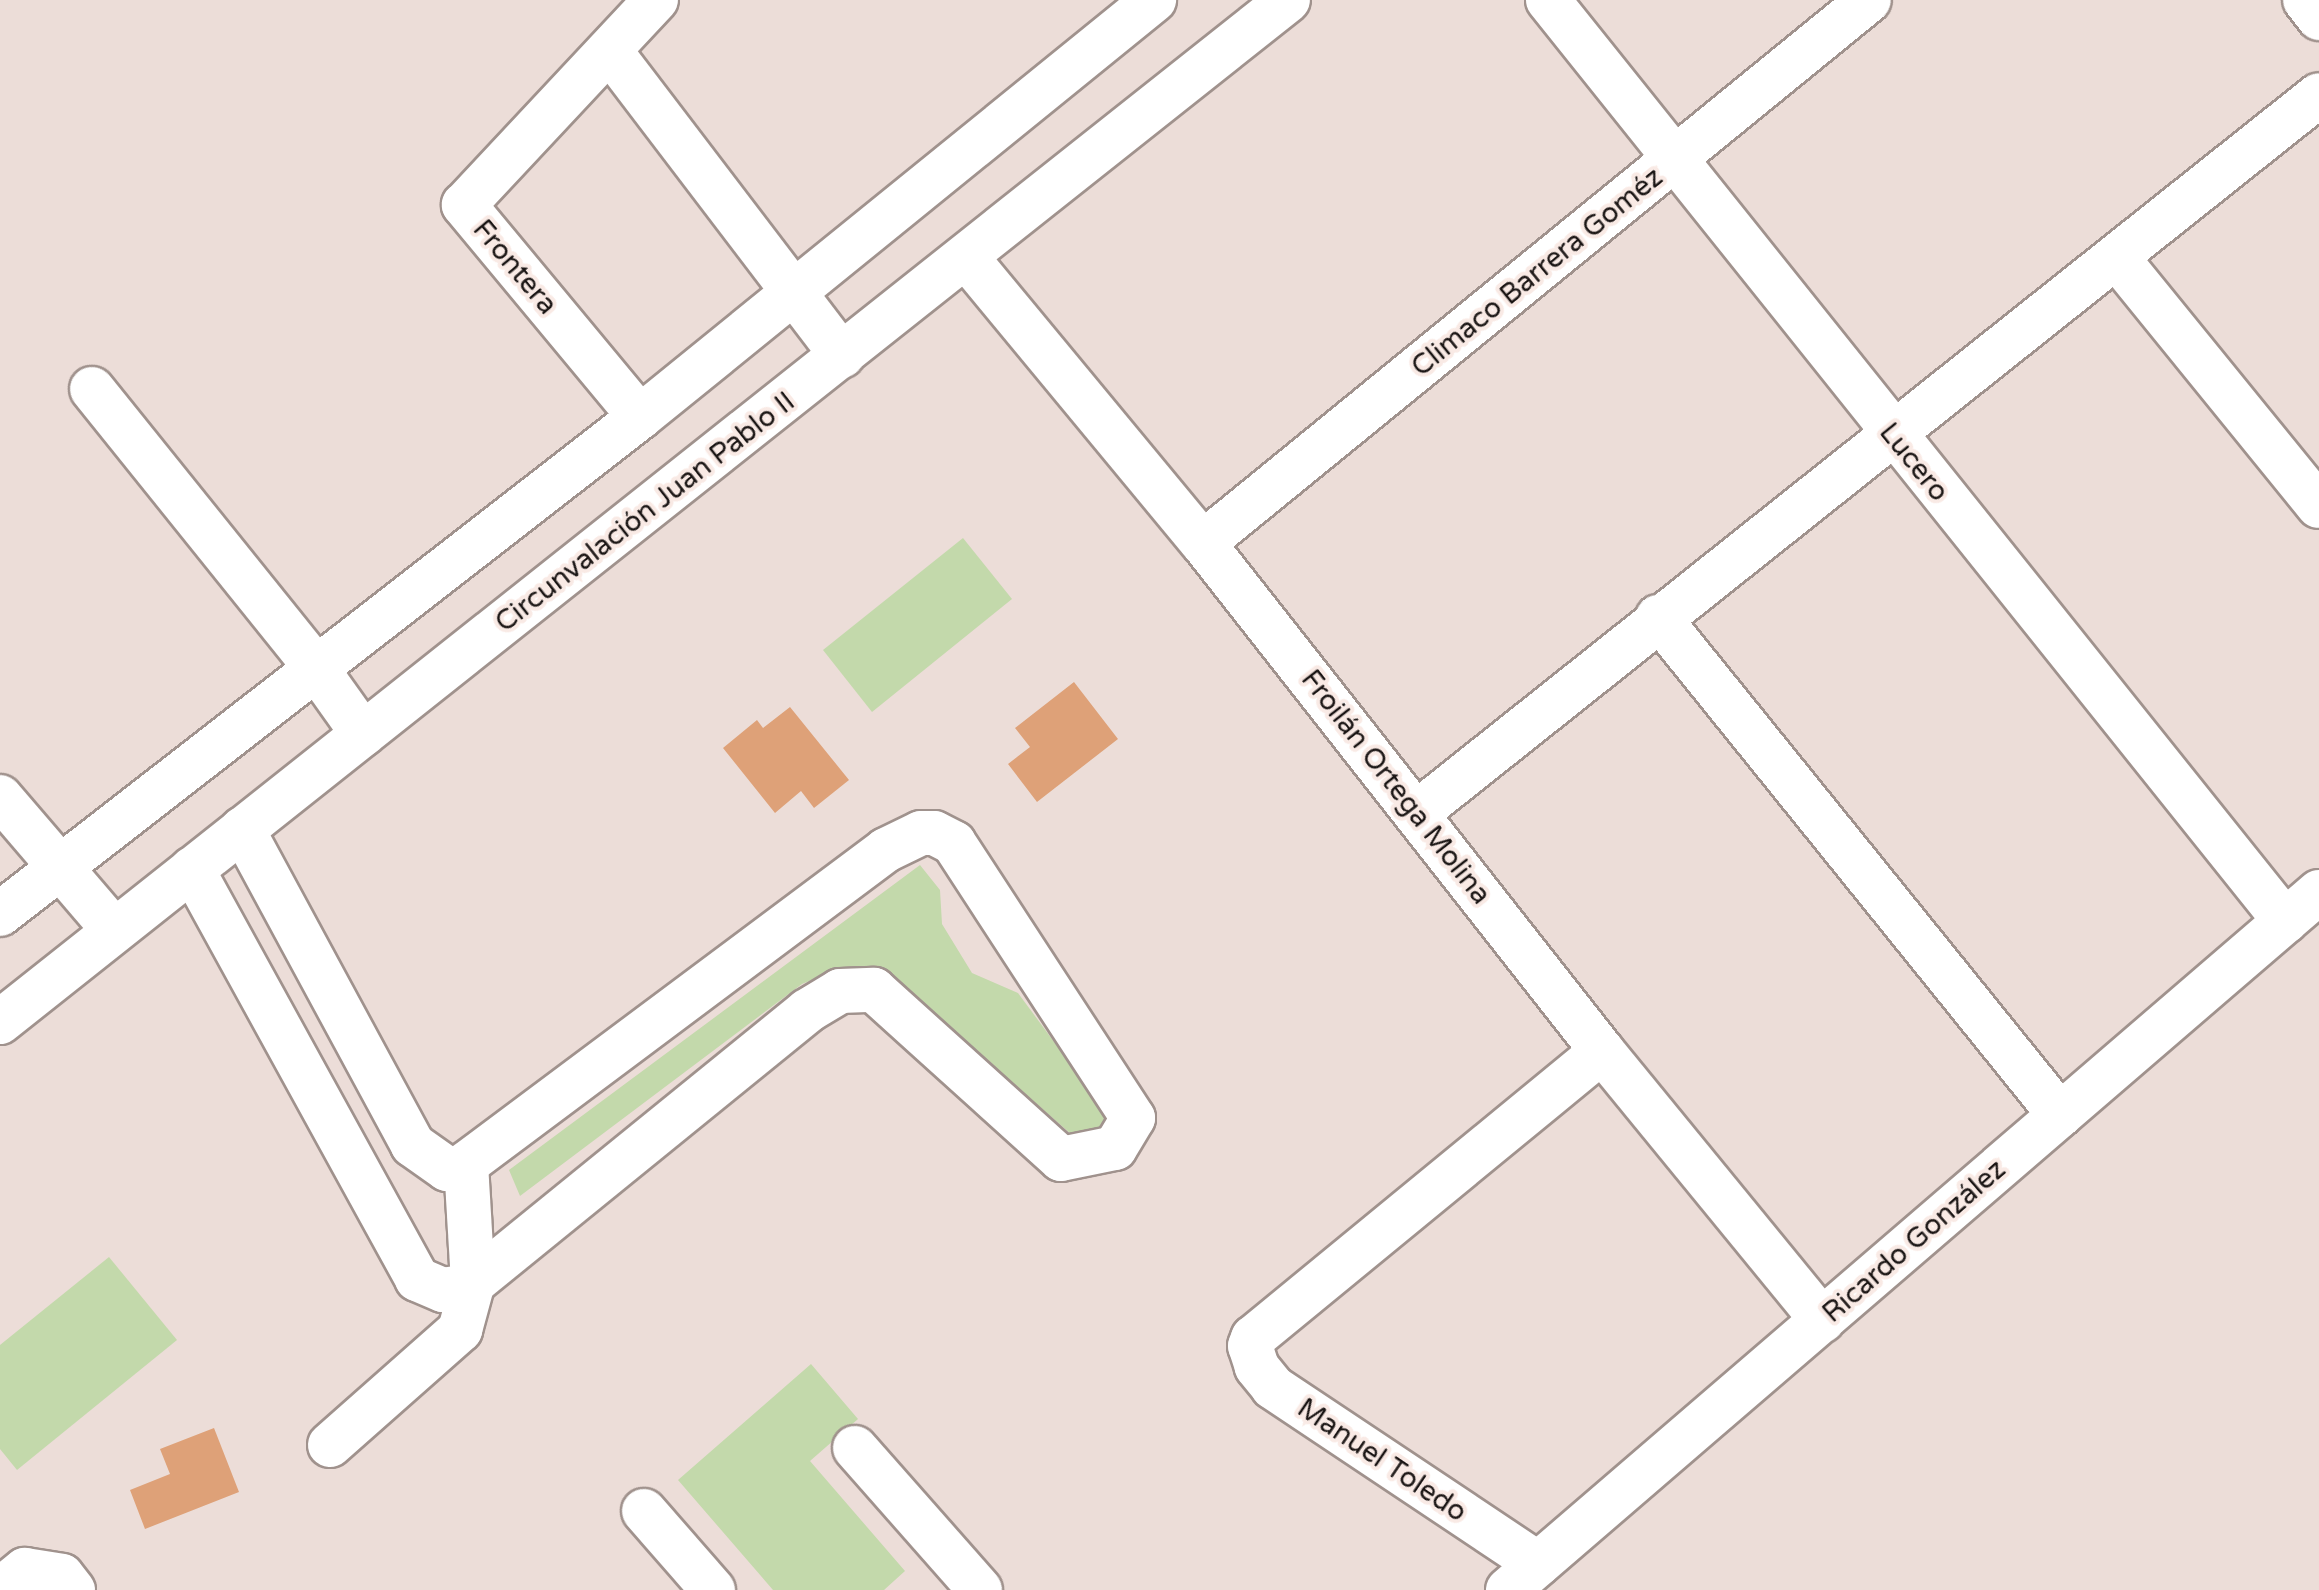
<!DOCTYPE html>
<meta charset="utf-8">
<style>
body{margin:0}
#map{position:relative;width:2319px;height:1590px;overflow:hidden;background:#ecddd8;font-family:"Varela Round",sans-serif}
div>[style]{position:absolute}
.green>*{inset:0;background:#c3d9ab}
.building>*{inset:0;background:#dea178}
.roads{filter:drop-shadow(2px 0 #a0928d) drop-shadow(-2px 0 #a0928d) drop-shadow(0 2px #a0928d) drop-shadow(0 -2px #a0928d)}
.minor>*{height:44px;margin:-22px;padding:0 22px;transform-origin:22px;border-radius:22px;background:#fff}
.tertiary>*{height:44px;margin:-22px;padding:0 22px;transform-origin:22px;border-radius:22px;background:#fff}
span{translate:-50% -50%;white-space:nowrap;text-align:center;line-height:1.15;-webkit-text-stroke:8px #f9eae5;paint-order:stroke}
.street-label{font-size:28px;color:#1a1514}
</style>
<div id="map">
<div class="green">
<i style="clip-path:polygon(963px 538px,1012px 599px,872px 712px,823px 650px)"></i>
<i style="clip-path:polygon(920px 865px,940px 890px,942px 924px,972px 973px,1018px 993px,1108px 1115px,1102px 1133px,1071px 1134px,881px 968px,840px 968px,802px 984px,520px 1196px,509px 1170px)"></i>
<i style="clip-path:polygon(109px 1257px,177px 1340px,17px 1470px,0 1449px,0 1345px)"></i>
<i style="clip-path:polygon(811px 1364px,858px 1419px,810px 1461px,905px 1571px,884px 1590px,773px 1590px,678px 1480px)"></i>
</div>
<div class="building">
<i style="clip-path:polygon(1074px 682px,1118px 739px,1037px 802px,1008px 764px,1030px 747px,1015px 728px)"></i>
<i style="clip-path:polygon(790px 707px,849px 780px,814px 808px,801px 791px,775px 813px,723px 748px,757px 720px,763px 728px)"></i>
<i style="clip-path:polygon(214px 1428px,239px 1492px,145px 1529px,130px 1490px,170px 1474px,160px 1449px)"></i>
</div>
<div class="roads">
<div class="minor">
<i style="left:1548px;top:0;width:1180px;rotate:51.33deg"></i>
<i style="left:2305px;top:0;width:23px;rotate:52deg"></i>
<i style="left:610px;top:51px;width:383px;rotate:52.7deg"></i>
<i style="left:966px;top:257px;width:371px;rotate:50.4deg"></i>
<i style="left:1203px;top:543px;width:646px;rotate:51.85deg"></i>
<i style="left:1602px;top:1051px;width:348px;rotate:50.7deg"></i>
<i style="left:2118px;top:259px;width:318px;rotate:50.9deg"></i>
<i style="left:92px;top:389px;width:358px;rotate:51.2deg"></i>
<i style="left:316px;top:668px;width:81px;rotate:54.5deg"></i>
<i style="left:640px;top:417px;width:276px;rotate:-129.7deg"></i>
<i style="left:464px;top:205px;width:281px;rotate:-46.9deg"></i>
<i style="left:1203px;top:543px;width:859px;rotate:-39.19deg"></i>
<i style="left:1658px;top:617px;width:640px;rotate:51.09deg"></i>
<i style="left:0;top:797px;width:175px;rotate:49.4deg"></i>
<i style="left:1418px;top:812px;width:1151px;rotate:-38.51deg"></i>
<i style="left:192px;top:869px;width:468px;rotate:61.2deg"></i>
<i style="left:417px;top:1279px;width:28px;rotate:23deg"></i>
<i style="left:443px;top:1290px;width:26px;rotate:-9deg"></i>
<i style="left:469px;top:1286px;width:436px;rotate:-39.1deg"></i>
<i style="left:807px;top:1011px;width:39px;rotate:-31deg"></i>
<i style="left:840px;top:991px;width:34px;rotate:-2deg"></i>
<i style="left:874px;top:990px;width:252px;rotate:42.1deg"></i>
<i style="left:1061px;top:1159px;width:55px;rotate:-11.5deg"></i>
<i style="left:1115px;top:1148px;width:35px;rotate:-59deg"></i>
<i style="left:1133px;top:1118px;width:328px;rotate:-123.1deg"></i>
<i style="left:954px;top:843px;width:22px;rotate:-153deg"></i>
<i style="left:934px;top:833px;width:13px;rotate:180deg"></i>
<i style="left:921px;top:833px;width:39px;rotate:154deg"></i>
<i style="left:886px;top:850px;width:534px;rotate:143.22deg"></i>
<i style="left:458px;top:1170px;width:11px;rotate:-175deg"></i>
<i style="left:447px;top:1169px;width:42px;rotate:-144.8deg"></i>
<i style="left:413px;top:1145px;width:359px;rotate:-118.4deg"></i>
<i style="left:330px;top:1445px;width:174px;rotate:-41.5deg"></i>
<i style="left:460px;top:1330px;width:50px;rotate:-74.8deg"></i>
<i style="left:473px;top:1282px;width:118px;rotate:-93.4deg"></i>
<i style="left:855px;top:1448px;width:189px;rotate:48.6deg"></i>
<i style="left:644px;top:1511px;width:105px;rotate:48.9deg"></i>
<i style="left:1538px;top:1564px;width:319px;rotate:-146.3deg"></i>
<i style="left:1273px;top:1387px;width:26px;rotate:-129deg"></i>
<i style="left:1257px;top:1367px;width:22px;rotate:-108deg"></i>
<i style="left:1250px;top:1346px;width:9px;rotate:-69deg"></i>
<i style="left:1253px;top:1338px;width:452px;rotate:-39.4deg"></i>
<i style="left:0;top:1590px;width:32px;rotate:-39deg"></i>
<i style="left:25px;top:1570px;width:37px;rotate:9deg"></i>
<i style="left:62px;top:1576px;width:18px;rotate:52deg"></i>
<i style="left:1508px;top:1590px;width:1070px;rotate:-40.72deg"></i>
</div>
<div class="tertiary">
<i style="left:0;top:914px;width:810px;rotate:-37.83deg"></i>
<i style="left:640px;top:417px;width:662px;rotate:-39.05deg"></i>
<i style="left:0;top:1022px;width:1644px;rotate:-38.43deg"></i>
</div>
</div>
<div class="street-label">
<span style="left:515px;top:267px;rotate:50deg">Frontera</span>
<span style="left:1537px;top:272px;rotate:-39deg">Climaco Barrera Goméz</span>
<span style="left:1914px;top:462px;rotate:51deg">Lucero</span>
<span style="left:645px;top:512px;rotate:-38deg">Circunvalación Juan Pablo II</span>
<span style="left:1396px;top:787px;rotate:52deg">Froilán Ortega Molina</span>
<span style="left:1914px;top:1241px;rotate:-41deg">Ricardo González</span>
<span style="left:1382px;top:1460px;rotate:34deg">Manuel Toledo</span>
</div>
</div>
